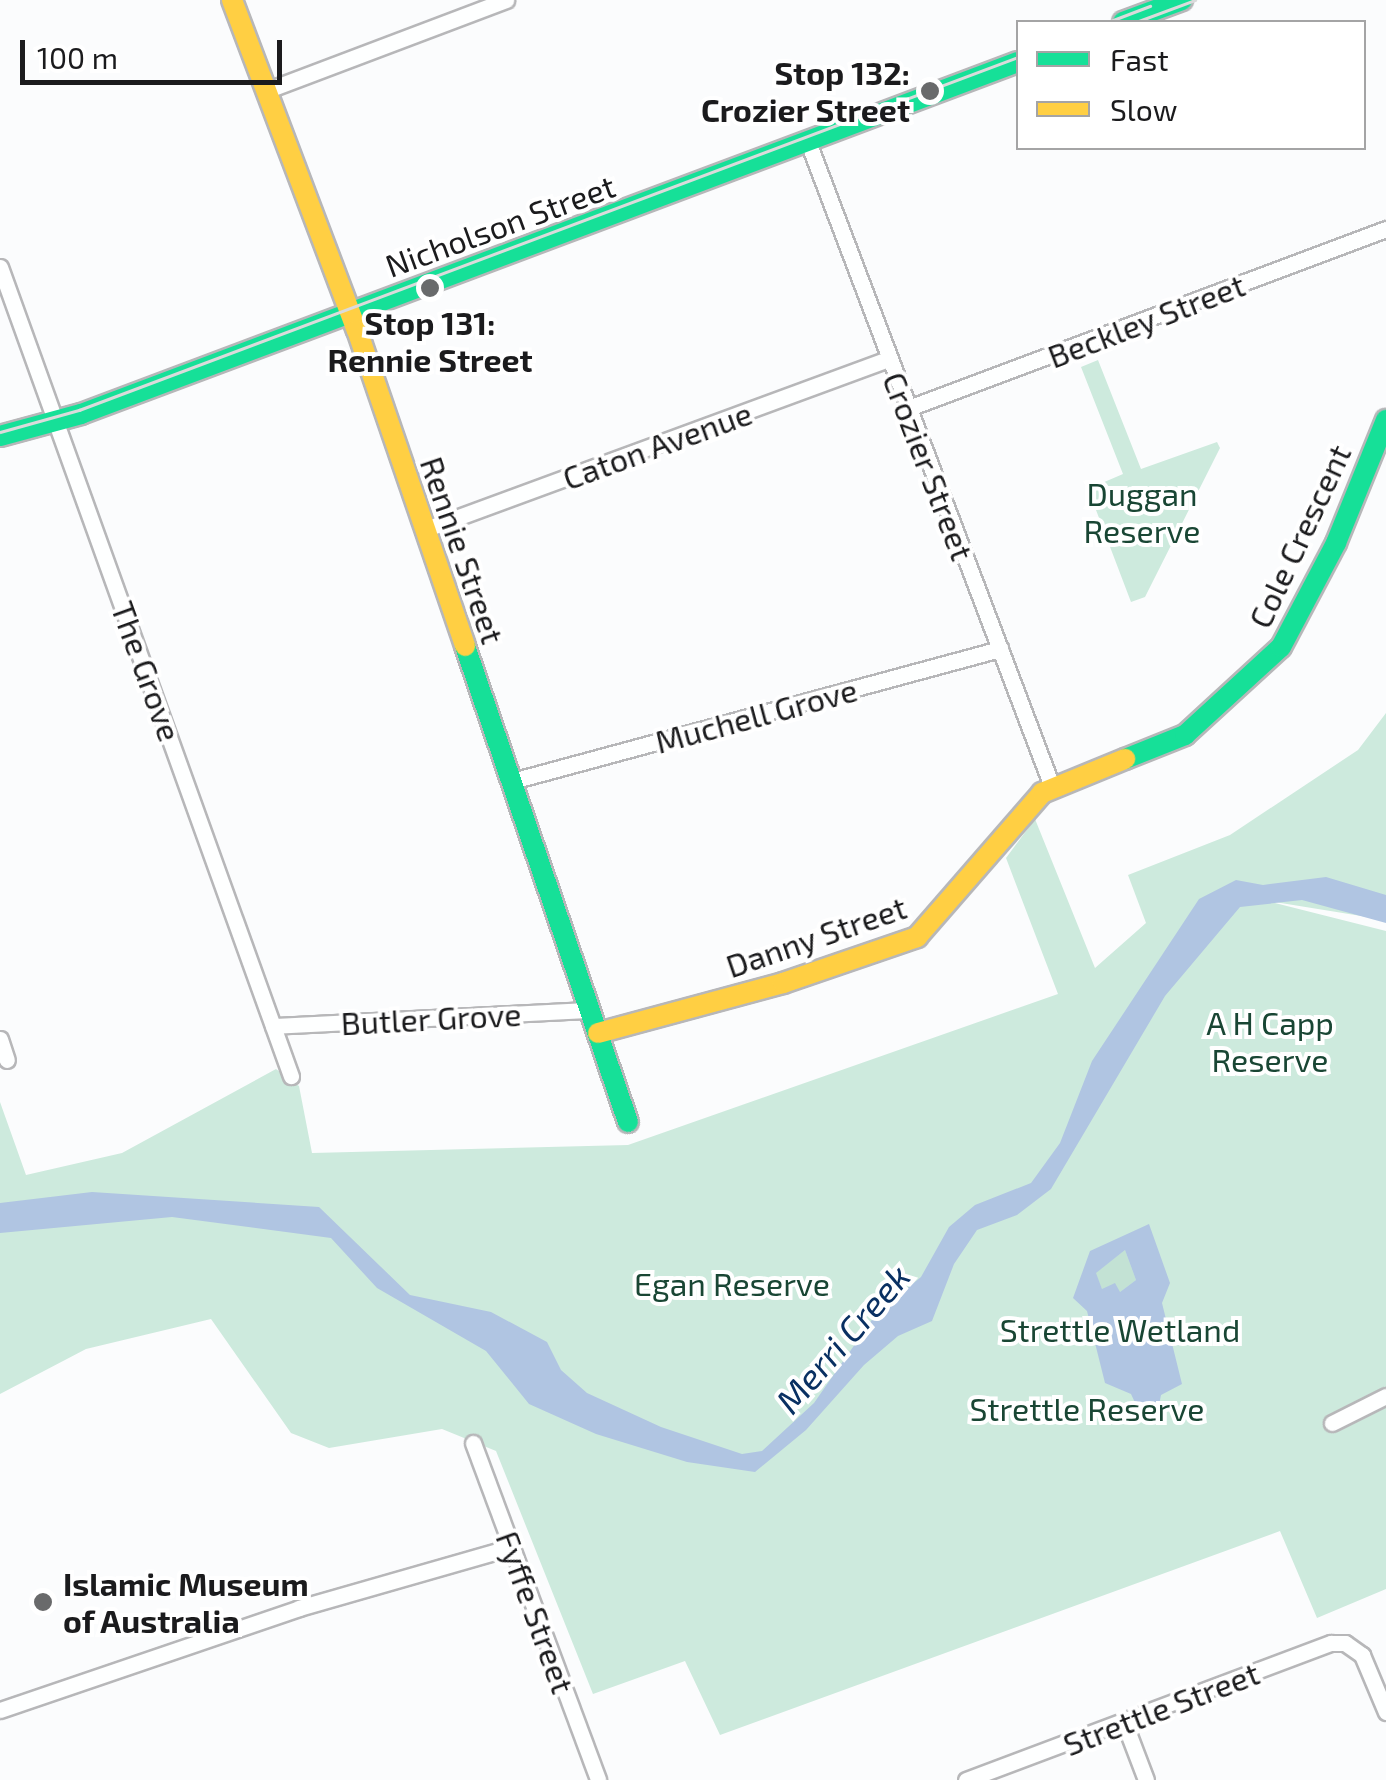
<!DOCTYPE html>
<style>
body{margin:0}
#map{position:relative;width:1386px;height:1780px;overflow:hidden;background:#fbfcfd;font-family:"Exo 2",sans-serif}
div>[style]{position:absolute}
.green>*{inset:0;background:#cdeadd}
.forest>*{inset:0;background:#c3e2d4}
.water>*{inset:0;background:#b0c5e2}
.roads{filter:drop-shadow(2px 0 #b7b7b9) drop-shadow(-2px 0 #b7b7b9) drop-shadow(0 2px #b7b7b9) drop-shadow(0 -2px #b7b7b9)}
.street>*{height:15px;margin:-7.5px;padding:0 7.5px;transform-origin:7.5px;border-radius:7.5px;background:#feffff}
.fast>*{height:20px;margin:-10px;padding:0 10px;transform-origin:10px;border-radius:10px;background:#16e098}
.slow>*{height:20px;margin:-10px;padding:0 10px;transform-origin:10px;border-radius:10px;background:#ffcf43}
.tram>*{height:2.5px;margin:-1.25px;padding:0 1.25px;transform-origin:1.25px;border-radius:1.25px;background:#dadbdb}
.dots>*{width:28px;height:28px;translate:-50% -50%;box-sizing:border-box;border:5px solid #fff;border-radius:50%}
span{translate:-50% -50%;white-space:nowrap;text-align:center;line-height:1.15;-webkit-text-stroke:8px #fff;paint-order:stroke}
.poi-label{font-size:32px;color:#1b1b1d;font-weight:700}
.right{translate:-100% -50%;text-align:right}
.left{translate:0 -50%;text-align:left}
.street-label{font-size:32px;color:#1b1b1d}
.park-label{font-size:32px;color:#194634}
.water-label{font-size:35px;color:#093062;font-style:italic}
.legend{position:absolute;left:1016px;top:20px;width:350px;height:130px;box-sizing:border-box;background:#fff;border:2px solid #a4a4a5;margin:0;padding:12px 18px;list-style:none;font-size:30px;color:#1b1b1d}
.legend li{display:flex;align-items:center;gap:20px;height:50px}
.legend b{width:50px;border:2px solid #a4a4a5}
.scale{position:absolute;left:20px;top:40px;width:262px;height:45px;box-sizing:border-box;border:5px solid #1b1b1d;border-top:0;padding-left:12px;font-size:30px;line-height:35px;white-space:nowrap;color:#1b1b1d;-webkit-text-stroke:8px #fff;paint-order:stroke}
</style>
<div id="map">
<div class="green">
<i style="clip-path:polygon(1098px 360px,1141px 469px,1217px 442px,1220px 448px,1145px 597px,1131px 602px,1088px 489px,1123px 474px,1081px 367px)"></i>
<i style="clip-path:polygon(1386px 713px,1386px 920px,1263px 900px,1386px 931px,1386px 1589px,1317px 1618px,1280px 1531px,720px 1735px,685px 1661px,593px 1694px,496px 1451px,442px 1429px,329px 1448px,291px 1433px,211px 1319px,86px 1349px,0 1394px,0 1102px,26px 1175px,122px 1153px,276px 1069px,299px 1086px,312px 1153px,628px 1145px,1058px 994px,1006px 858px,1035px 819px,1095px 968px,1146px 923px,1128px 875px,1230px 835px,1358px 750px)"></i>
</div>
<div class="forest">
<i style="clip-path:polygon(1125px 1250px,1136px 1280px,1120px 1292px,1102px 1289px,1095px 1273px)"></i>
</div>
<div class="water">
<i style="clip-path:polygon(1326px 877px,1386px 895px,1386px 923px,1302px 900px,1240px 907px,1165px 996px,1051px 1189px,1017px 1215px,977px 1230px,954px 1264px,932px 1321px,898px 1336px,864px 1365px,806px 1430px,755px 1472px,687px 1462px,596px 1434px,529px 1404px,486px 1351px,377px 1288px,331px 1238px,172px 1217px,0 1233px,0 1203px,92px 1192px,319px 1207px,410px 1295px,491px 1312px,547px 1342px,561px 1370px,587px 1393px,661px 1427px,742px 1454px,762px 1451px,814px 1403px,876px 1314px,921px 1277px,949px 1227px,975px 1205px,1031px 1183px,1060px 1143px,1092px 1061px,1199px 899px,1236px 880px,1263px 885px)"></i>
<i style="clip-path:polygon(evenodd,1149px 1224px,1170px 1283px,1162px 1303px,1182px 1384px,1161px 1395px,1156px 1421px,1145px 1424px,1131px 1394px,1105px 1383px,1087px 1311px,1073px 1298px,1090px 1251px,1149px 1224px,1125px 1250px,1136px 1280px,1120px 1292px,1115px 1283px,1102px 1289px,1096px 1273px,1125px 1250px)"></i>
</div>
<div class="roads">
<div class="street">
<i style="left:265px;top:91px;width:258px;rotate:-20.7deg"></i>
<i style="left:808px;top:142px;width:692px;rotate:69.26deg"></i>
<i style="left:0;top:267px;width:860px;rotate:70.22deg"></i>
<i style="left:906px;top:409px;width:513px;rotate:-20.56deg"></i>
<i style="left:426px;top:529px;width:491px;rotate:-20.2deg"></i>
<i style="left:512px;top:781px;width:506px;rotate:-15.14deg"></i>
<i style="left:273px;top:1026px;width:317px;rotate:-2.9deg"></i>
<i style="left:0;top:1039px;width:22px;rotate:72deg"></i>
<i style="left:1332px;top:1423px;width:60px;rotate:-26.6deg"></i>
<i style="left:473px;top:1443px;width:359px;rotate:69.6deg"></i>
<i style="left:0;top:1710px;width:316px;rotate:-18.8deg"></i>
<i style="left:299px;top:1608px;width:222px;rotate:-16deg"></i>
<i style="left:1124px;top:1722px;width:62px;rotate:69.2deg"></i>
<i style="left:966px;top:1780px;width:390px;rotate:-20.6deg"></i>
<i style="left:1331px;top:1643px;width:14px"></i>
<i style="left:1345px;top:1643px;width:21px;rotate:35deg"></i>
<i style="left:1362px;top:1655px;width:62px;rotate:67.2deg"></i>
</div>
<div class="fast">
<i style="left:1123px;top:22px;width:63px;rotate:-20.4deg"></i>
<i style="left:0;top:436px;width:84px;rotate:-15.2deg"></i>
<i style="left:81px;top:414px;width:1001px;rotate:-20.59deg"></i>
<i style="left:465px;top:646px;width:503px;rotate:71.1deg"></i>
<i style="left:1125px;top:759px;width:65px;rotate:-21.8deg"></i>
<i style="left:1185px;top:735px;width:130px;rotate:-42.5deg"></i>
<i style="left:1281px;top:647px;width:118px;rotate:-62.1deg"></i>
<i style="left:1336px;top:543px;width:133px;rotate:-67.9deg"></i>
</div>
<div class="slow">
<i style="left:232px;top:0;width:353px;rotate:69.3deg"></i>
<i style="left:357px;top:330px;width:334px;rotate:71.1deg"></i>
<i style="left:598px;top:1033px;width:192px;rotate:-15.1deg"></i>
<i style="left:783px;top:983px;width:142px;rotate:-18.9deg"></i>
<i style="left:917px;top:937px;width:191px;rotate:-49deg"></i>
<i style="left:1042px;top:793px;width:90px;rotate:-22.3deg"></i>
</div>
</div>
<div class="tram">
<i style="left:1108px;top:22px;width:45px;rotate:-20.9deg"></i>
<i style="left:1136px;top:22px;width:63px;rotate:-20.4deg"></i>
<i style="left:0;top:432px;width:82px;rotate:-15.6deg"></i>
<i style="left:79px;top:410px;width:1003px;rotate:-20.6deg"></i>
</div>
<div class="dots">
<i style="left:930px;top:91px;background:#696a6b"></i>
<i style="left:430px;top:288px;background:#696a6b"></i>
<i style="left:43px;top:1602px;background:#696a6b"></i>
</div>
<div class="poi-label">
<span class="right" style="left:910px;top:91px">Stop 132:<br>Crozier Street</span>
<span style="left:430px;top:341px">Stop 131:<br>Rennie Street</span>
<span class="left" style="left:63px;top:1602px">Islamic Museum<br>of Australia</span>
</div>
<div class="street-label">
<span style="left:500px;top:225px;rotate:-20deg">Nicholson Street</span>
<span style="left:1146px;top:320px;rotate:-21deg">Beckley Street</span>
<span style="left:657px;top:445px;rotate:-20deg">Caton Avenue</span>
<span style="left:929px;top:466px;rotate:69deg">Crozier Street</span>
<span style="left:1299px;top:536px;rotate:-65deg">Cole Crescent</span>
<span style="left:463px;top:550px;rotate:71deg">Rennie Street</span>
<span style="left:147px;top:671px;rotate:70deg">The Grove</span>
<span style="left:756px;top:715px;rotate:-15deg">Muchell Grove</span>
<span style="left:816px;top:936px;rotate:-19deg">Danny Street</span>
<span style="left:431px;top:1018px;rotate:-3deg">Butler Grove</span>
<span style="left:536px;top:1612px;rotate:70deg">Fyffe Street</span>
<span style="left:1161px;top:1708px;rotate:-21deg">Strettle Street</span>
</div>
<div class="park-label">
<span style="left:1142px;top:512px">Duggan<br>Reserve</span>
<span style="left:1270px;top:1041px">A H Capp<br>Reserve</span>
<span style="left:732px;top:1283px">Egan Reserve</span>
<span style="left:1120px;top:1329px">Strettle Wetland</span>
<span style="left:1087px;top:1408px">Strettle Reserve</span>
</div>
<div class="water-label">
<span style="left:842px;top:1338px;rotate:-49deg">Merri Creek</span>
</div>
<ul class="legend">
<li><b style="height:12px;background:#16e098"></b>Fast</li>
<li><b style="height:12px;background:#ffcf43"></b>Slow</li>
</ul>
<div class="scale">100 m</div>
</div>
